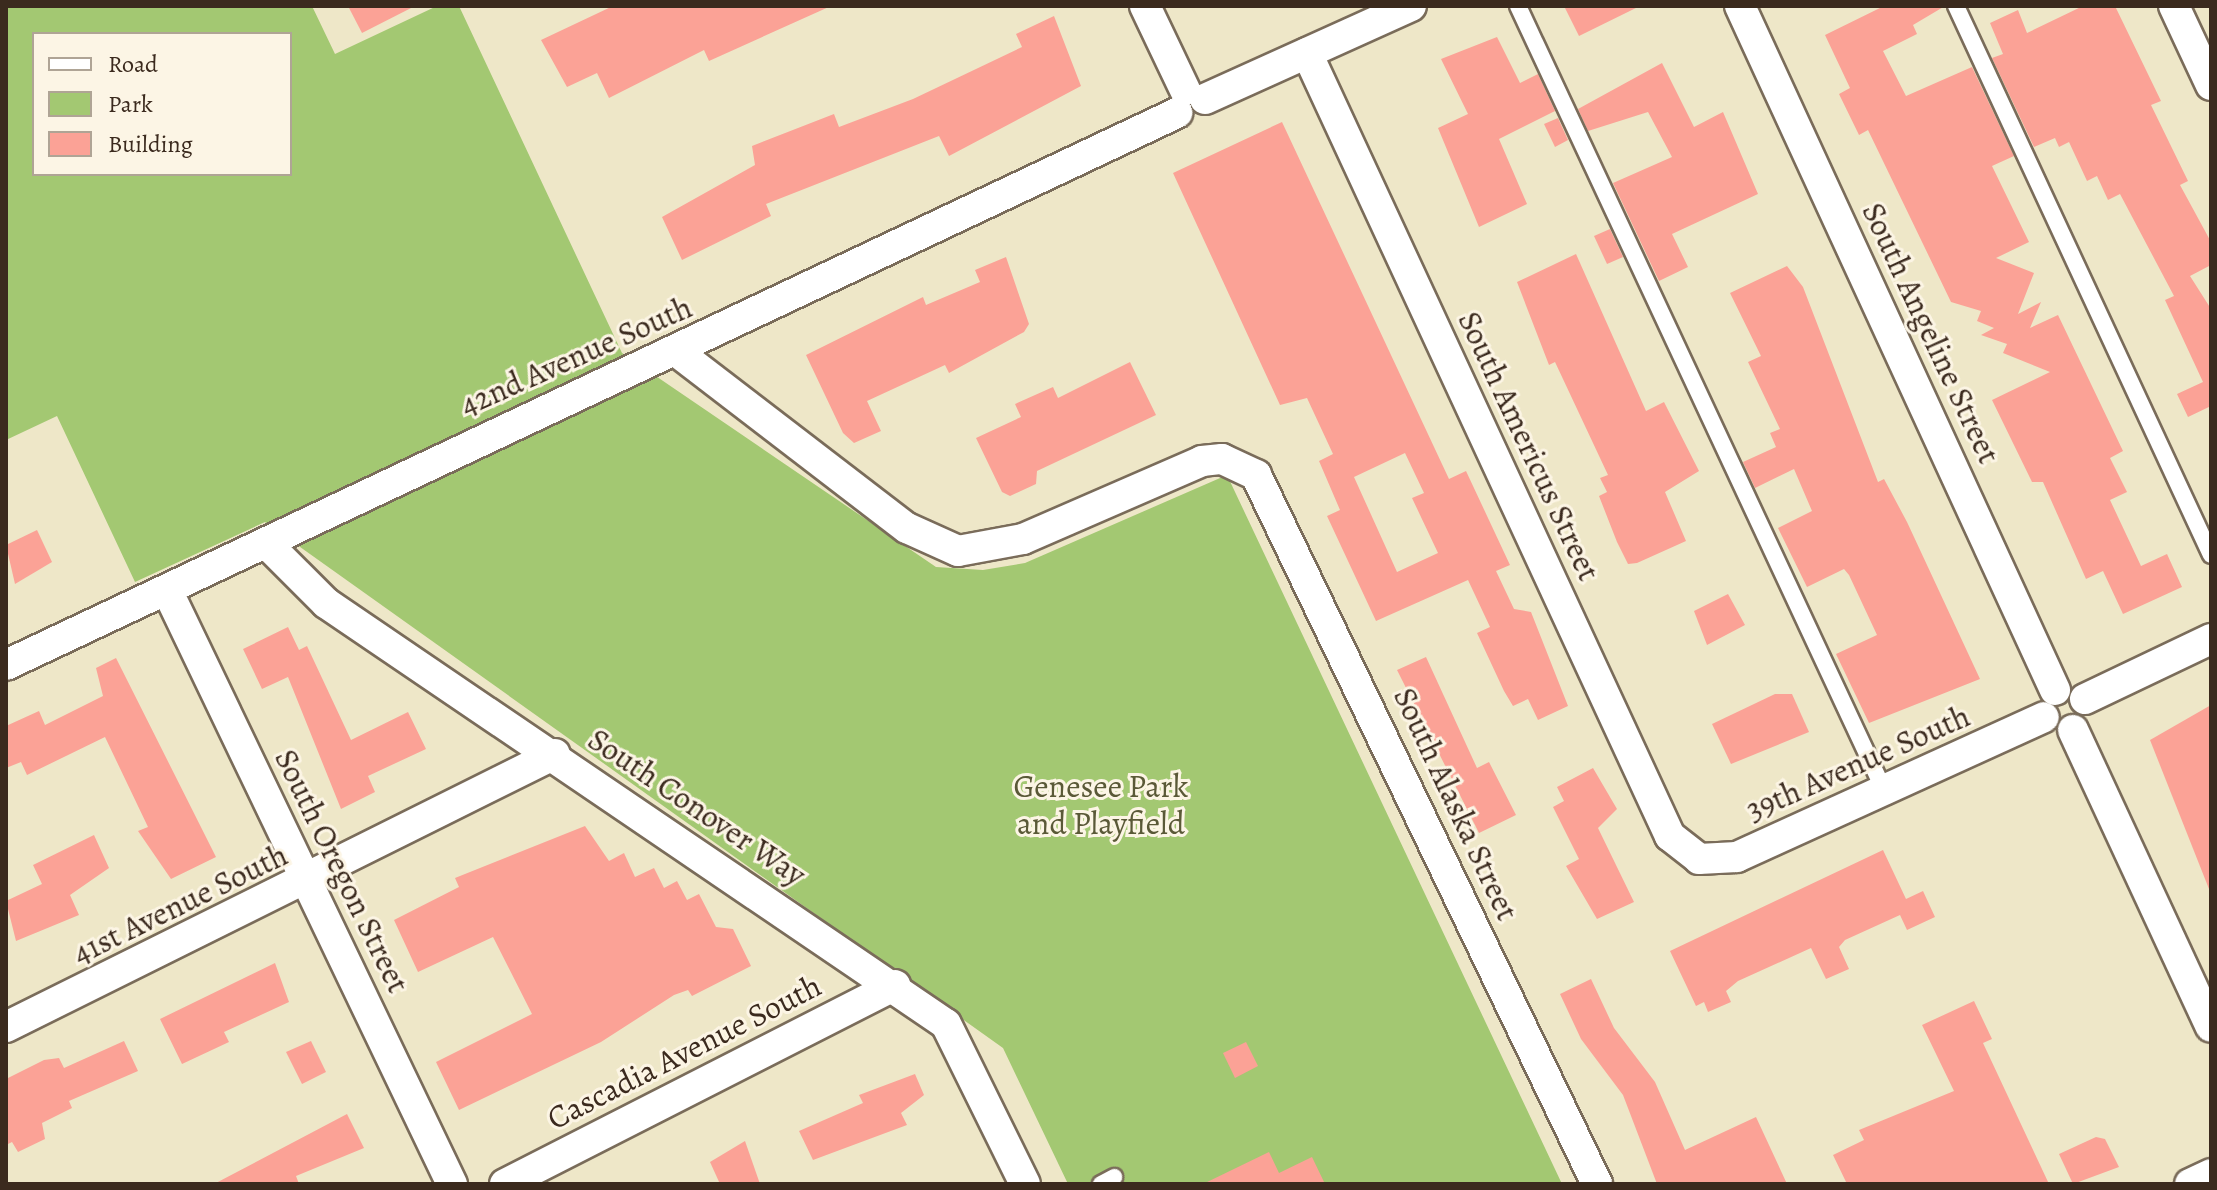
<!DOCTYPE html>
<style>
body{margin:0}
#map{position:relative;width:2217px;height:1190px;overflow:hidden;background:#eee7c8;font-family:Alegreya,serif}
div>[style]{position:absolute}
.green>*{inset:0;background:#a3c872}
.building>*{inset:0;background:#fba296}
.roads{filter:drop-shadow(2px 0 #7a6c5a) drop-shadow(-2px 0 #7a6c5a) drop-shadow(0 2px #7a6c5a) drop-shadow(0 -2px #7a6c5a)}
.lane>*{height:16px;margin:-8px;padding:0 8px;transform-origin:8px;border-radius:8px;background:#fff}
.street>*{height:30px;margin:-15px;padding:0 15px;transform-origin:15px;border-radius:15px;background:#fff}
span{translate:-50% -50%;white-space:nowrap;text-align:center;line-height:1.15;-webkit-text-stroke:6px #fcf5e5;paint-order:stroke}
.street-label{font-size:32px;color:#3b2a1e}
.park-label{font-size:32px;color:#5a5937}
.frame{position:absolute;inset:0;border:8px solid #3b2a1e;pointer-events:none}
.legend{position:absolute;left:32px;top:32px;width:260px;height:144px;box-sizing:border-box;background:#fcf5e5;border:2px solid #afa495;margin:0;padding:10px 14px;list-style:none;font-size:24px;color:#3b2a1e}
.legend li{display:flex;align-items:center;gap:16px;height:40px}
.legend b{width:40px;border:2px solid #afa495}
</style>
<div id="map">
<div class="green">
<i style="clip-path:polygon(evenodd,6px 6px,312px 6px,335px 54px,437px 6px,459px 6px,622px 353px,936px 567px,983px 570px,1025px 563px,1227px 475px,1562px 1184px,1068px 1184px,1003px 1048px,265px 522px,135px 582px,57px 416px,6px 440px,6px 6px,34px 34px,290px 34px,290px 174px,34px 174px,34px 34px)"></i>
</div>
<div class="building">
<i style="clip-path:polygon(348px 6px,415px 6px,362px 33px)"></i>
<i style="clip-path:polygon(613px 6px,831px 6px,709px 61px,704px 50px,609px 98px,597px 73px,567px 87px,541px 40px)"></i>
<i style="clip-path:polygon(1564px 6px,1640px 6px,1579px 36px)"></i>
<i style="clip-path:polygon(1884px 6px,1945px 6px,1913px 25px,1917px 34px,1883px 51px,1906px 96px,1972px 67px,2014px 156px,1992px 166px,2029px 242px,1996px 258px,2034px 273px,2018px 314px,2041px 302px,2030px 328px,2058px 315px,2123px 451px,2110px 458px,2127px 492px,2110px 500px,2141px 566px,2167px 554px,2182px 587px,2123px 614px,2103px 571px,2086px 579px,2043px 482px,2032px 482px,1992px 400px,2050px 372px,2003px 353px,2007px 344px,1981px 335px,1994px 328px,1977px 321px,1981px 311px,1951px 302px,1868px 130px,1859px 135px,1839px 94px,1850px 88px,1825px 35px)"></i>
<i style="clip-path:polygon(2083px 6px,2115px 6px,2161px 101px,2151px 105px,2188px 181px,2180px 185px,2211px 242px,2211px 265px,2190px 276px,2211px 309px,2211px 406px,2188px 417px,2177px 394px,2203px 382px,2165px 300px,2174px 296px,2120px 194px,2108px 200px,2097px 176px,2087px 181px,2069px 142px,2059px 147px,2055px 138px,2034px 147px,1992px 58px,2003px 54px,1990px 23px,2018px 10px,2027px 33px)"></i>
<i style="clip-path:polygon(1054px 16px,1081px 86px,949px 156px,939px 136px,766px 204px,771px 216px,682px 260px,662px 217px,755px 165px,752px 146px,834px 114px,839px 127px,913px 99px,1022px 47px,1016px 34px)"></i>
<i style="clip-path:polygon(1497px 37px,1520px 83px,1538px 74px,1555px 111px,1499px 139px,1527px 204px,1479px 227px,1438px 128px,1468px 114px,1441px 59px)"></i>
<i style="clip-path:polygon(1662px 63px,1694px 127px,1723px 112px,1758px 194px,1672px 234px,1688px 267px,1659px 281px,1613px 183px,1672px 157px,1648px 112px,1588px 131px,1578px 109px)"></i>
<i style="clip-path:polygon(1558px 118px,1568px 140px,1555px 147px,1544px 124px)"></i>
<i style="clip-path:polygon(evenodd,1282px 122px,1449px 479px,1466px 471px,1510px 565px,1496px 571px,1514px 609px,1531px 612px,1568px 706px,1538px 720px,1528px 699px,1513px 706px,1504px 691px,1477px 633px,1490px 627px,1468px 580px,1376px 621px,1327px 516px,1340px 510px,1319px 461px,1333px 454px,1307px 398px,1280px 405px,1173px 173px,1282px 122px,1405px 453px,1424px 493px,1412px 498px,1438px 553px,1397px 572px,1354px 477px,1405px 453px)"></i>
<i style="clip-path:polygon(1610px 229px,1623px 257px,1607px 264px,1594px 236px)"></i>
<i style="clip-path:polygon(1576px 254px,1646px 411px,1664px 402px,1699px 471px,1665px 492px,1686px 541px,1637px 563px,1628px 564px,1617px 542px,1599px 496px,1607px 492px,1600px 478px,1608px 475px,1555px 362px,1549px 365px,1517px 282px)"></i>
<i style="clip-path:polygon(1006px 257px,1029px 324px,1024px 332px,949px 373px,945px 365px,867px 401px,881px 431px,854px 443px,843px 433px,806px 355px,923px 297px,926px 305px,980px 282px,975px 270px)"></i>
<i style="clip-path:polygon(1787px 266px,1803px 287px,1878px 482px,1884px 479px,1907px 522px,1980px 679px,1869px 723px,1836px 654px,1877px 635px,1849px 575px,1844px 569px,1807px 587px,1778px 528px,1812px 511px,1794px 469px,1755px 488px,1743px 462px,1776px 447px,1770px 433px,1780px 429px,1748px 362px,1761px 356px,1730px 293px)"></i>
<i style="clip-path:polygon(1130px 362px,1156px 415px,1037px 471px,1036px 484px,1010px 496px,1002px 492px,976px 438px,1021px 417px,1015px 404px,1053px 387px,1058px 398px)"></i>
<i style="clip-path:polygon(37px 530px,52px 562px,15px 584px,6px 545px)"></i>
<i style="clip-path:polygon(1728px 594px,1745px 625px,1707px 645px,1694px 611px)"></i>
<i style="clip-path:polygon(288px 627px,299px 650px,307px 646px,351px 740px,408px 712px,426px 749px,368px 776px,375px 792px,341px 809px,288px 677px,262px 689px,243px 649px)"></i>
<i style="clip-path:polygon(1426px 657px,1477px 768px,1489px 762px,1516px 815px,1479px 833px,1397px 670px)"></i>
<i style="clip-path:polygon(116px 658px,216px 857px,171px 879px,138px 831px,148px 827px,105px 737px,27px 775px,21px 762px,6px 768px,6px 726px,39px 711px,45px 725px,103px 696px,96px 668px)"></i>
<i style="clip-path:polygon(1775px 694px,1792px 694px,1809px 732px,1731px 764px,1712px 724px)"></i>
<i style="clip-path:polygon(2211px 705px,2211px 894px,2150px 740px)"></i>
<i style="clip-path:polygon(1593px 768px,1617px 809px,1598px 828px,1634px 902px,1597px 919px,1566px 866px,1579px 859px,1553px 807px,1564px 801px,1557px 787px)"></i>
<i style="clip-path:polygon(585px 826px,609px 861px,624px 853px,635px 877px,654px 868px,664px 888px,677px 881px,687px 900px,699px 894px,716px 927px,733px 929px,751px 966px,692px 996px,688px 990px,674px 995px,601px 1042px,459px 1110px,436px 1062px,532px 1014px,493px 937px,418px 972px,394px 920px,459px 887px,455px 878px)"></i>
<i style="clip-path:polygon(94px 835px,109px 868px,70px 895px,79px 915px,16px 941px,6px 901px,42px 884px,33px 865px)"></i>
<i style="clip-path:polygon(1883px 850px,1906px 899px,1923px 891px,1935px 917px,1907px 930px,1900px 915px,1845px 940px,1839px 947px,1849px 969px,1826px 979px,1811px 948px,1738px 981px,1726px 991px,1731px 1002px,1708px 1012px,1704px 1002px,1696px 1006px,1670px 951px)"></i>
<i style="clip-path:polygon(275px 963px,289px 1002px,224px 1032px,229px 1042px,182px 1064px,160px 1019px)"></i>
<i style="clip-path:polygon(1591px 979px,1614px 1028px,1655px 1082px,1685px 1150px,1756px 1117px,1787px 1184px,1657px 1184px,1623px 1095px,1581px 1039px,1560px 994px)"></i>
<i style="clip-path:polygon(1974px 1001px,1992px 1039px,1983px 1043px,2049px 1184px,1847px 1184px,1833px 1155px,1864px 1140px,1859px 1130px,1954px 1091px,1922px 1025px)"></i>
<i style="clip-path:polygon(124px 1041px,138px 1071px,69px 1101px,72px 1108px,42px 1123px,45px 1139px,18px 1152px,12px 1142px,6px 1145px,6px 1079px,44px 1060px,59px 1058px,64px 1068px)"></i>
<i style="clip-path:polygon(311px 1041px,326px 1072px,302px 1084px,286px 1052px)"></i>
<i style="clip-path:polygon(1246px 1042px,1258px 1066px,1235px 1078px,1223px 1053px)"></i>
<i style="clip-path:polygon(915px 1074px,924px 1095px,901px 1113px,907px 1125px,813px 1160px,799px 1131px,863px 1103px,859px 1095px)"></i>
<i style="clip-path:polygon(347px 1114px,364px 1148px,296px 1176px,299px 1184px,214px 1184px)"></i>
<i style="clip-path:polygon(2096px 1137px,2105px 1139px,2119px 1167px,2073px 1184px,2059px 1154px)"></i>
<i style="clip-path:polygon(745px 1141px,760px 1184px,720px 1184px,710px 1162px)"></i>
<i style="clip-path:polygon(1269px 1152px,1279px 1173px,1312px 1157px,1325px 1184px,1203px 1184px)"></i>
</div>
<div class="roads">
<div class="lane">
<i style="left:1518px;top:6px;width:865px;rotate:64.98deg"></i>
<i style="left:1956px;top:6px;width:605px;rotate:65.09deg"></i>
<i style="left:1101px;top:1184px;width:15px;rotate:-28deg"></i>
</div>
<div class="street">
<i style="left:1145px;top:6px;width:93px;rotate:64.5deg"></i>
<i style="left:1740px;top:6px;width:753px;rotate:65.27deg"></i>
<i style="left:2174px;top:6px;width:87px;rotate:64.9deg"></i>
<i style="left:1307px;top:53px;width:863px;rotate:65.13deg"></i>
<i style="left:1670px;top:836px;width:37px;rotate:38deg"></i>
<i style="left:1699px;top:859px;width:38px;rotate:-3deg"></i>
<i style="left:1737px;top:857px;width:337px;rotate:-24.5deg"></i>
<i style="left:1205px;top:99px;width:226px;rotate:-24.3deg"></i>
<i style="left:676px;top:351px;width:291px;rotate:37.5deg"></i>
<i style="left:907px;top:528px;width:56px;rotate:24.3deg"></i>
<i style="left:958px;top:551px;width:66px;rotate:-10.5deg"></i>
<i style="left:1023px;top:539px;width:195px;rotate:-23.5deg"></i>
<i style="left:1202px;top:461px;width:20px;rotate:-6deg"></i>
<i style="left:1222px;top:459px;width:38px;rotate:25deg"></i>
<i style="left:1256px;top:475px;width:787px;rotate:64.31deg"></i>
<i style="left:266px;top:543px;width:85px;rotate:45deg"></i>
<i style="left:326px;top:603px;width:749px;rotate:34.18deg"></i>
<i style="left:946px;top:1024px;width:178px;rotate:63.7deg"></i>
<i style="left:167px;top:590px;width:659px;rotate:64.37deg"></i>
<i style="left:6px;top:665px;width:1295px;rotate:-25.24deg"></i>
<i style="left:2085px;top:699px;width:140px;rotate:-25.5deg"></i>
<i style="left:2073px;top:730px;width:327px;rotate:65.1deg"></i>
<i style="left:6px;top:1027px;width:613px;rotate:-26.44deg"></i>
<i style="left:505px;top:1184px;width:438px;rotate:-27deg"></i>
<i style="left:2190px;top:1184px;width:23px;rotate:-25deg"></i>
</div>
</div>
<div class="street-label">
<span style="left:1931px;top:333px;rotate:65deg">South Angeline Street</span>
<span style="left:576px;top:356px;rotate:-24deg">42nd Avenue South</span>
<span style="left:1529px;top:446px;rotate:65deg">South Americus Street</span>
<span style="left:1858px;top:763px;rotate:-24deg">39th Avenue South</span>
<span style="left:1456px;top:804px;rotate:65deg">South Alaska Street</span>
<span style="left:697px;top:807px;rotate:34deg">South Conover Way</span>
<span style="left:342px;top:871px;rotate:64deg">South Oregon Street</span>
<span style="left:180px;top:904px;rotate:-26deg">41st Avenue South</span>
<span style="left:684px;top:1052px;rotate:-27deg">Cascadia Avenue South</span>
</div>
<div class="park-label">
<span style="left:1101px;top:805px">Genesee Park<br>and Playfield</span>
</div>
<div class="frame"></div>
<ul class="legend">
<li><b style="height:10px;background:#fff"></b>Road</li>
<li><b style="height:22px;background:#a3c872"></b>Park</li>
<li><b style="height:22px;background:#fba296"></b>Building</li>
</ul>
</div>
